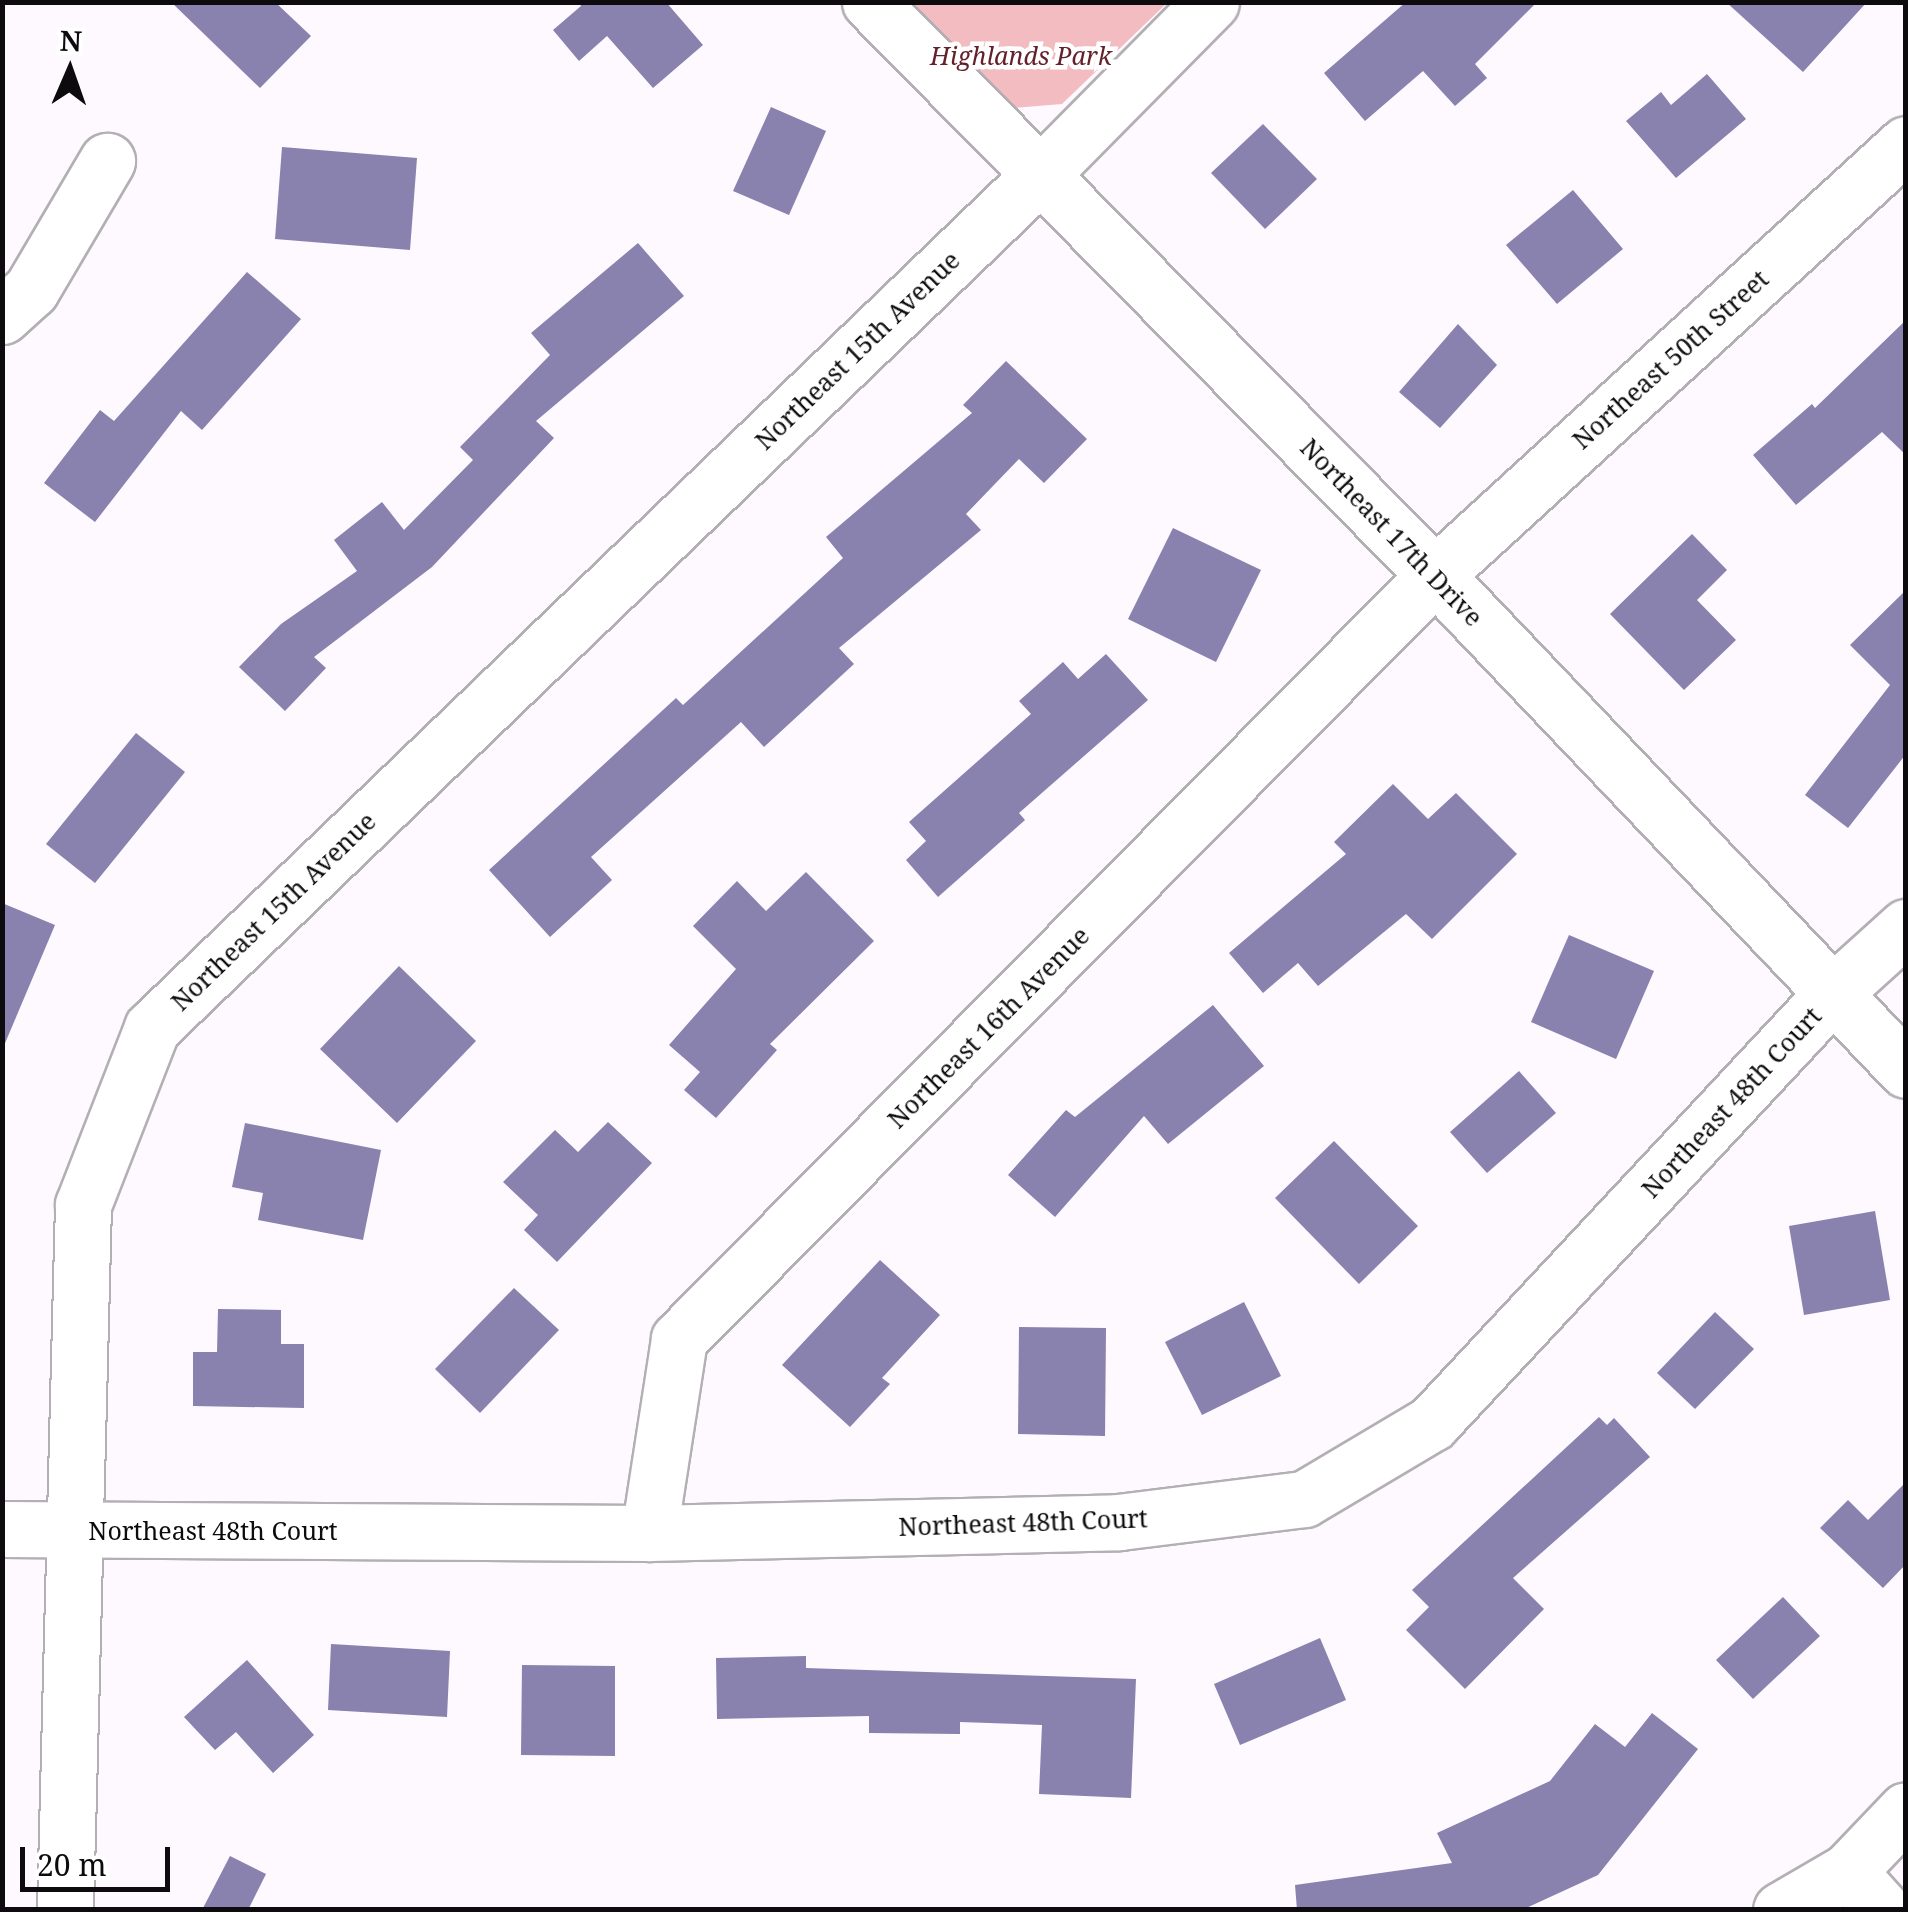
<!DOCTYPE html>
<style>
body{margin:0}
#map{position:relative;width:1908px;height:1912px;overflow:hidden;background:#fdf9fe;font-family:"Noto Serif",serif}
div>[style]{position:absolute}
.green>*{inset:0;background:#f3bcc0}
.building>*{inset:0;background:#8981ae}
.roads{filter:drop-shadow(2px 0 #b3afb4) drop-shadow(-2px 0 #b3afb4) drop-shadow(0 2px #b3afb4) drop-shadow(0 -2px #b3afb4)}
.minor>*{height:55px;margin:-27.5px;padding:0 27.5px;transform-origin:27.5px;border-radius:27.5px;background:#fff}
.tertiary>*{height:55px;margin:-27.5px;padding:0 27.5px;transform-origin:27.5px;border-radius:27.5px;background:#fff}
span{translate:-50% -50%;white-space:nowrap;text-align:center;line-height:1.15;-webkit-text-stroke:9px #fff;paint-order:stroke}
.park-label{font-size:25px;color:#64212b;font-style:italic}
.street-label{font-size:25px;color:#0d0b0d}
.frame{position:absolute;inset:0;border:5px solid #0d0b0d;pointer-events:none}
.north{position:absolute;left:20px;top:20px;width:100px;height:100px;-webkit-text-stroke:8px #fff;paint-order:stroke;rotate:2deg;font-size:28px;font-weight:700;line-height:40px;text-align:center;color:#0d0b0d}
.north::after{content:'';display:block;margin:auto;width:35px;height:45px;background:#0d0b0d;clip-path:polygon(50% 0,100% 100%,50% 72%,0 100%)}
.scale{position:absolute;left:20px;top:1847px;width:150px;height:45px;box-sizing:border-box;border:5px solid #0d0b0d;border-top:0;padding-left:12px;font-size:30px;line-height:35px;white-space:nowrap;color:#0d0b0d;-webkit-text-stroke:8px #fff;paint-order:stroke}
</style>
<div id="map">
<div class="green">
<i style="clip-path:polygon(899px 3px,1167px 3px,1062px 104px,1001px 109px)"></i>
</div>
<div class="building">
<i style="clip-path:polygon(171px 2px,275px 2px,311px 36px,260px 88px)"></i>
<i style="clip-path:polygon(579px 2px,666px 2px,703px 45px,653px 88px,607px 36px,579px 61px,553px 30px,581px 6px)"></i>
<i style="clip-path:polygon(1406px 2px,1537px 2px,1475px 64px,1487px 78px,1455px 106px,1423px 71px,1365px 121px,1324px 73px)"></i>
<i style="clip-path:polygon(1726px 2px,1867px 2px,1803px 72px)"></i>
<i style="clip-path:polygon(1707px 74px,1746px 119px,1676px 178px,1626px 121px,1661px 92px,1671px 105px)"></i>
<i style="clip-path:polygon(771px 107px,826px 131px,789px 215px,733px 191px)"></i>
<i style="clip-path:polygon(1263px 124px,1317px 179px,1265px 229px,1211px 173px)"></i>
<i style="clip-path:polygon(282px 147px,417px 158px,410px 250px,275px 239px)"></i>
<i style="clip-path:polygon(1573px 190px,1623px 249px,1557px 304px,1506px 245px)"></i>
<i style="clip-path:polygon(638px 243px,684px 296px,536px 421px,554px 438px,432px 567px,314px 657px,326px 668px,285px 711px,239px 667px,281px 624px,357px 571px,334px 540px,382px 502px,404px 530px,473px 460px,460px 447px,550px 355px,531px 333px)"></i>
<i style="clip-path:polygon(247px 272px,301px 319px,202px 430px,181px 411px,95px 522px,44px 483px,100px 410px,114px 421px)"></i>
<i style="clip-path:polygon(1906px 320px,1906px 455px,1882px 432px,1796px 505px,1753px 455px,1812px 404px,1815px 408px)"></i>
<i style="clip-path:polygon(1458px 324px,1497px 365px,1440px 428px,1399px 392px)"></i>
<i style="clip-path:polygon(1006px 361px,1087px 439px,1044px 483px,1019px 459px,966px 514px,981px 530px,839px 648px,854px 664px,764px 747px,741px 722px,591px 857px,612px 880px,550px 937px,489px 870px,676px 698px,683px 705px,843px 558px,826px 537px,972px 413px,963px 405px)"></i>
<i style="clip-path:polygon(1173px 528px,1261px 570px,1216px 662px,1128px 619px)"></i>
<i style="clip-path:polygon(1692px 534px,1727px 570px,1697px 600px,1736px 640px,1684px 690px,1610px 614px)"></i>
<i style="clip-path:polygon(1906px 590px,1906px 754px,1848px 828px,1805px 795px,1890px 685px,1850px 645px)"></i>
<i style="clip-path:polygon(1106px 654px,1148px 700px,1019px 813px,1025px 820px,938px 897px,906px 860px,926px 841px,909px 822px,1031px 714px,1019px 701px,1063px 662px,1078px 679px)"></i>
<i style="clip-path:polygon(136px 733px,185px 772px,95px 883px,46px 844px)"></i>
<i style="clip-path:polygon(1393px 784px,1428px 819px,1456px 793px,1517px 854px,1432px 939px,1406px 914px,1318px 986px,1298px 963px,1263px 993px,1229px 953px,1346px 854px,1334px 842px)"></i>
<i style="clip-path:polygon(806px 872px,874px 941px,770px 1044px,777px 1050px,716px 1118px,684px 1090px,700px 1072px,669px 1045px,736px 969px,693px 926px,737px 881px,766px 911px)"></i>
<i style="clip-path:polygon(2px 903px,55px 925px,3px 1048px,2px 1048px)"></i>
<i style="clip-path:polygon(1569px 935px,1654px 971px,1616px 1059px,1531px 1022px)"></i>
<i style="clip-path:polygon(399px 966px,476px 1041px,397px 1123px,320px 1049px)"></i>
<i style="clip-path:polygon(1213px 1005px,1264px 1066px,1168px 1144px,1144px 1116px,1055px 1217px,1008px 1175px,1066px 1110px,1075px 1117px)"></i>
<i style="clip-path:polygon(1519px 1071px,1556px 1113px,1487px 1173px,1450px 1132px)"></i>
<i style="clip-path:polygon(608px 1122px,652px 1163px,557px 1262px,524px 1230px,538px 1215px,503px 1182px,555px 1130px,578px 1152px)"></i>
<i style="clip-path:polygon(245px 1123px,381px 1150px,363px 1240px,258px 1220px,263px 1193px,232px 1187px)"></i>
<i style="clip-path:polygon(1334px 1141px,1418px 1226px,1359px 1284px,1275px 1198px)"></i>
<i style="clip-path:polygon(1875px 1211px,1890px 1300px,1804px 1315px,1789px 1226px)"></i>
<i style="clip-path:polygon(880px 1260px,940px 1315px,882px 1378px,890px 1384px,850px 1427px,782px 1365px)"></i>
<i style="clip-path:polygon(514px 1288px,559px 1330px,480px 1413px,435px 1369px)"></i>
<i style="clip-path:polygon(1244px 1302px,1281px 1376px,1202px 1415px,1165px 1342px)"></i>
<i style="clip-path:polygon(218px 1309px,281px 1310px,281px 1344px,304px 1344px,304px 1408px,193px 1406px,193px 1352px,217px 1352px)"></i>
<i style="clip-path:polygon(1715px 1312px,1754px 1349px,1695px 1409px,1657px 1373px)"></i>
<i style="clip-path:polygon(1019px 1327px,1106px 1328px,1105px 1436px,1018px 1434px)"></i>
<i style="clip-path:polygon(1599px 1417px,1607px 1425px,1614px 1418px,1650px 1457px,1513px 1578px,1544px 1609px,1465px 1689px,1406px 1630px,1429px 1607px,1412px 1590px)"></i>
<i style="clip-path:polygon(1906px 1482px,1906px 1564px,1883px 1588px,1820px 1528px,1848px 1500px,1868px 1520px)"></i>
<i style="clip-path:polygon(1783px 1597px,1820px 1636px,1753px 1699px,1716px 1660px)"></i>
<i style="clip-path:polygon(1320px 1638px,1346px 1700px,1240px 1745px,1214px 1684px)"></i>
<i style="clip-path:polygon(331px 1644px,450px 1651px,447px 1717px,328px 1710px)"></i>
<i style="clip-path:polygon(806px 1656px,806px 1668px,1136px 1679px,1131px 1798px,1039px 1794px,1042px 1725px,960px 1722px,960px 1734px,869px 1733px,869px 1716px,717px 1719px,716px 1658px)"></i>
<i style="clip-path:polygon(247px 1660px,314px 1735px,273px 1773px,236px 1732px,215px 1750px,184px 1717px)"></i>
<i style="clip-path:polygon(522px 1665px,615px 1666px,615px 1756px,521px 1755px)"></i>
<i style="clip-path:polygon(1652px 1713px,1698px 1749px,1598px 1875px,1522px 1910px,1297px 1910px,1295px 1885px,1452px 1863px,1437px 1833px,1550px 1781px,1595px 1724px,1625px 1747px)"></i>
<i style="clip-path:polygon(230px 1856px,266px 1874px,248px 1910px,202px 1910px)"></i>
</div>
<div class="roads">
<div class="minor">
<i style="left:870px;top:2px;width:805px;rotate:45.4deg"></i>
<i style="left:1435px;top:575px;width:683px;rotate:46.42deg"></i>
<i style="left:2px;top:316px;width:39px;rotate:-42deg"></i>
<i style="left:31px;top:290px;width:150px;rotate:-59.5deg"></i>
<i style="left:2px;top:1529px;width:647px;rotate:0.35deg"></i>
<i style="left:649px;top:1533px;width:470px;rotate:-1.3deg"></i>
<i style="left:1119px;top:1522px;width:186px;rotate:-7.1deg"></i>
<i style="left:1304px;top:1499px;width:149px;rotate:-30.7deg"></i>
<i style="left:1432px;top:1423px;width:589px;rotate:-46.99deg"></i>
<i style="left:1834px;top:992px;width:97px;rotate:-42.1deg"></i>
<i style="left:649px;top:1533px;width:196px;rotate:-81.2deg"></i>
<i style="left:679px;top:1339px;width:1075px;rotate:-45.3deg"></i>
<i style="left:1435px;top:575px;width:638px;rotate:-42.46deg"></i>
<i style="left:1848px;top:1871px;width:52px;rotate:48.1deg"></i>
<i style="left:65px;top:1910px;width:705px;rotate:-88.54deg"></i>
<i style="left:83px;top:1205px;width:190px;rotate:-68.7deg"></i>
<i style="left:152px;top:1028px;width:1231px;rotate:-43.85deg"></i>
<i style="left:1040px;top:175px;width:243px;rotate:-45.3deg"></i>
</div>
<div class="tertiary">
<i style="left:1781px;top:1910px;width:78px;rotate:-30.2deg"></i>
<i style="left:1848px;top:1871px;width:84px;rotate:-46.4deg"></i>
</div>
</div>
<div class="park-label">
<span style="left:1021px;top:55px">Highlands Park</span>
</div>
<div class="street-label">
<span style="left:857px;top:350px;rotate:-44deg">Northeast 15th Avenue</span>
<span style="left:1670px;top:359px;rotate:-42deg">Northeast 50th Street</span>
<span style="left:1392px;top:532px;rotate:46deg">Northeast 17th Drive</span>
<span style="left:273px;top:911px;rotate:-44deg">Northeast 15th Avenue</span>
<span style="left:988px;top:1027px;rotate:-45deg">Northeast 16th Avenue</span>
<span style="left:1731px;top:1102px;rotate:-47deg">Northeast 48th Court</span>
<span style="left:1023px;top:1522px;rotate:-2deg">Northeast 48th Court</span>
<span style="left:213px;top:1530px">Northeast 48th Court</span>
</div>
<div class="frame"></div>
<div class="north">N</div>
<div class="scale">20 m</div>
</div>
